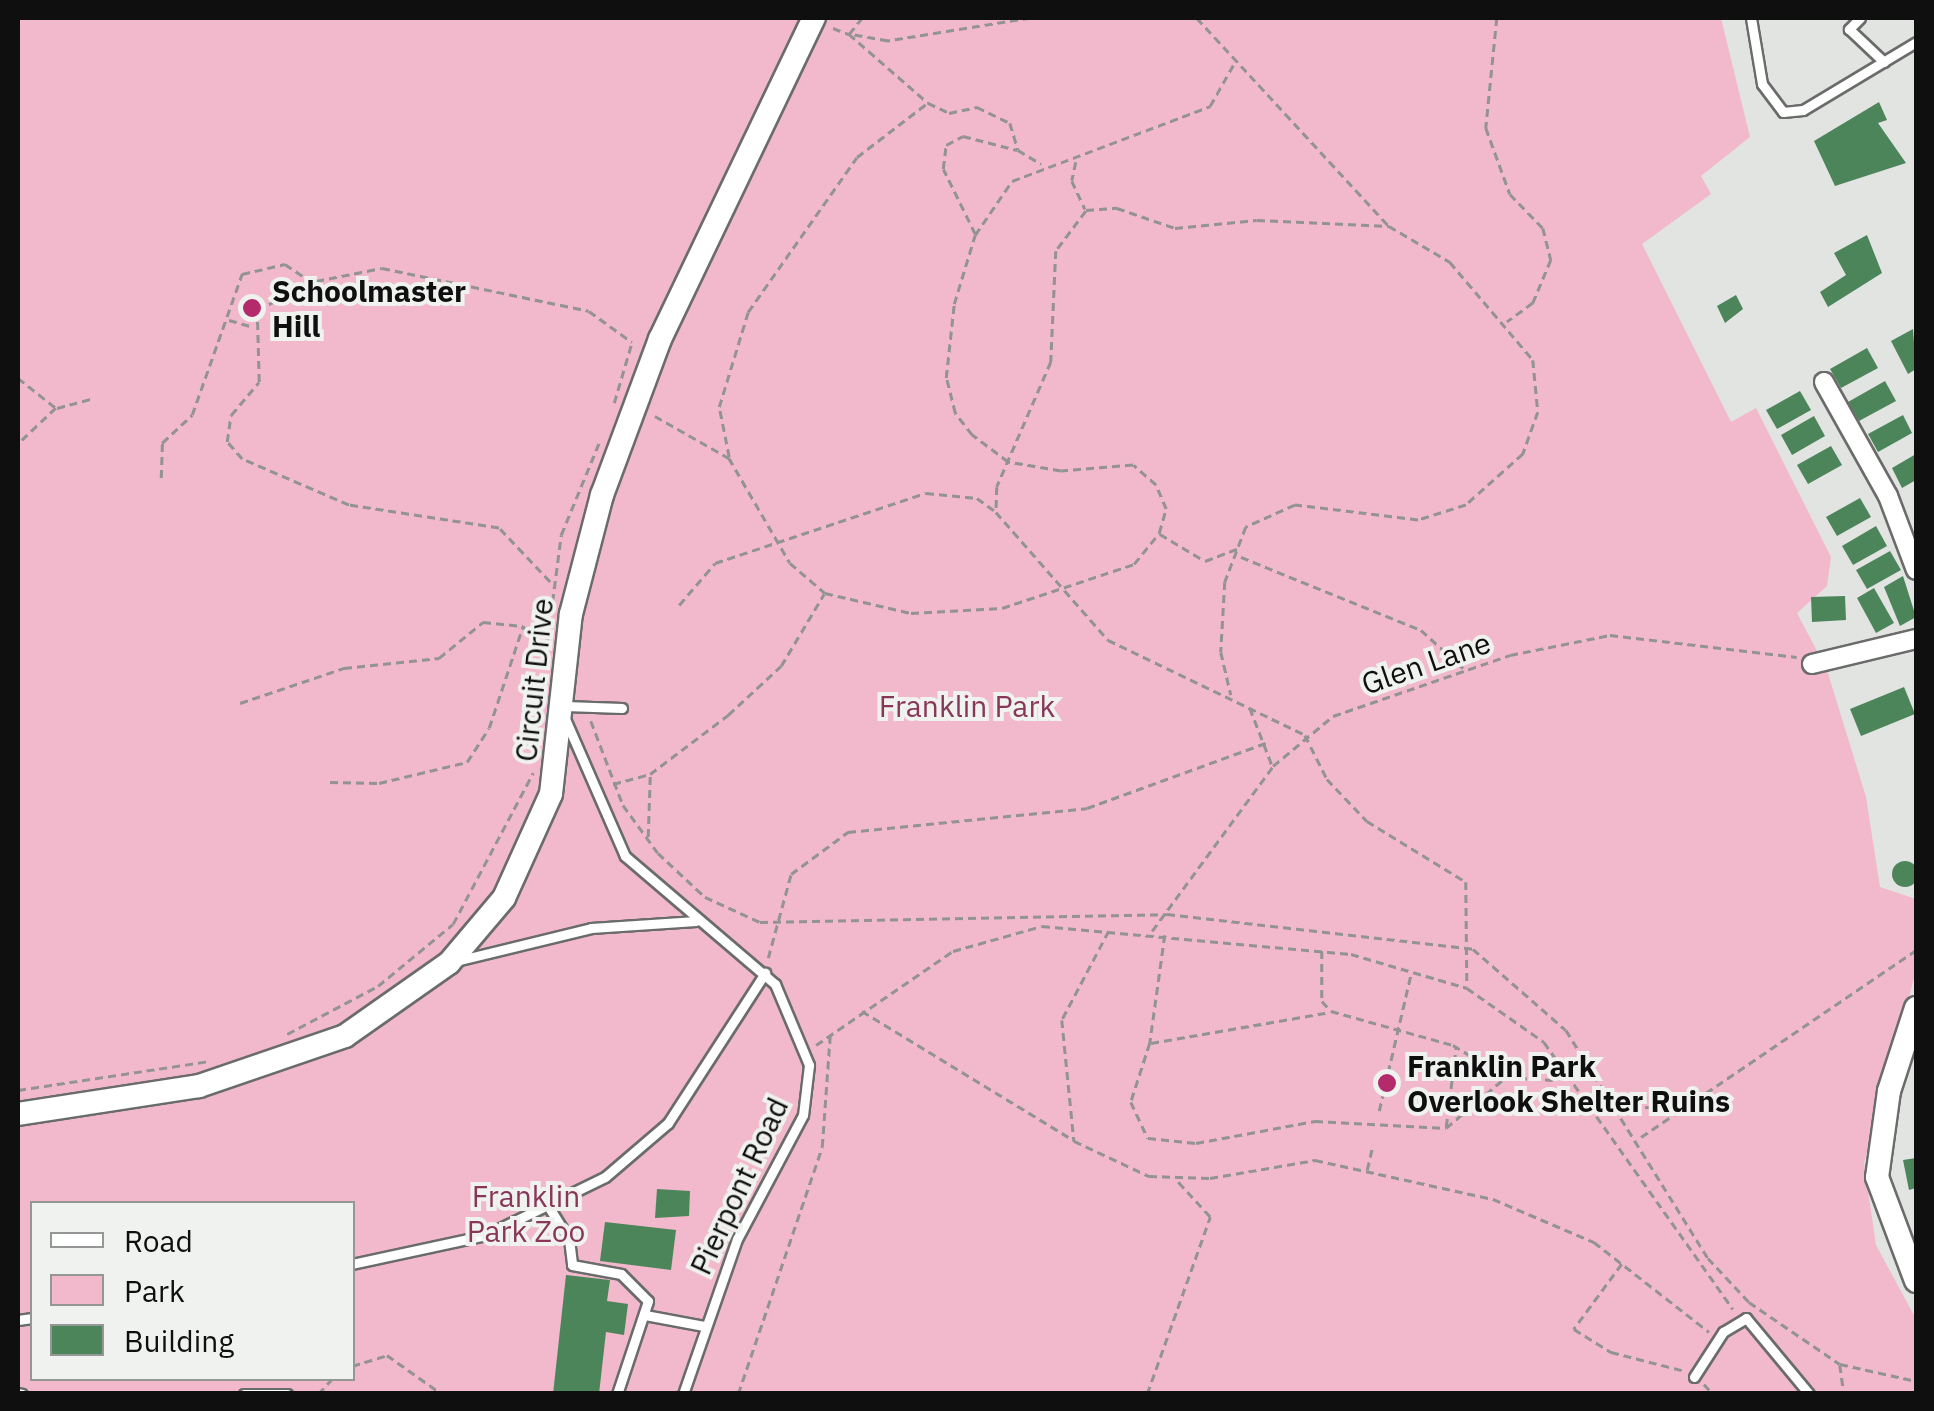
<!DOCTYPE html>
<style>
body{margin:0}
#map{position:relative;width:1934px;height:1411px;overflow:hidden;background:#e2e4e2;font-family:"IBM Plex Sans",sans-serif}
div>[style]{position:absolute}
.green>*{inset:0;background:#f2b8cb}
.building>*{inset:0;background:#4d855b}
.round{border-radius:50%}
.path>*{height:2.5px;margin-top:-1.25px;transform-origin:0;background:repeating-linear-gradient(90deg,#929392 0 8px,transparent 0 13px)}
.roads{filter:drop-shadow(2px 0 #6a6c6a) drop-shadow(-2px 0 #6a6c6a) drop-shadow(0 2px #6a6c6a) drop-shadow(0 -2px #6a6c6a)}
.lane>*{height:9px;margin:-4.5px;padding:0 4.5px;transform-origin:4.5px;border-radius:4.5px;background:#fff}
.street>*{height:18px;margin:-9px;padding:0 9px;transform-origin:9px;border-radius:9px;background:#fff}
.secondary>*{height:22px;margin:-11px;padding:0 11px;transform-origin:11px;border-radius:11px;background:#fff}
.dots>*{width:28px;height:28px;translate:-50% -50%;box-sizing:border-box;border:5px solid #eff2ef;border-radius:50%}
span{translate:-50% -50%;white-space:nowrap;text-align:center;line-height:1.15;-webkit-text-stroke:8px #eff2ef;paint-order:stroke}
.poi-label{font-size:30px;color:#0f0f0f;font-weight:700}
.left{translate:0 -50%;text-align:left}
.street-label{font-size:30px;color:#0f0f0f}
.park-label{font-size:30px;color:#893759}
.frame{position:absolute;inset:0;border:20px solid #0f0f0f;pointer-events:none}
.legend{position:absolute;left:30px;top:1201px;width:325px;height:180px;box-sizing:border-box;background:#eff2ef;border:2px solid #959795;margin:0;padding:12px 18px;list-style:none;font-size:30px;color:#0f0f0f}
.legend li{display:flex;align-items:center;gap:20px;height:50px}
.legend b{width:50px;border:2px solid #959795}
</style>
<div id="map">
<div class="green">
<i style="clip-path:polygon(evenodd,18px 18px,1721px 18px,1750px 137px,1701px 176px,1711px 194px,1642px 244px,1731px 422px,1756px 408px,1831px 557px,1827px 586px,1797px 613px,1827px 670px,1866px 797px,1880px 887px,1916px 899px,1916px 971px,1864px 1163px,1876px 1245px,1916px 1319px,1916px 1393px,18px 1393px,18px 18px,32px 1204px,352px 1204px,352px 1378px,32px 1378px,32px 1204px)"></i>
</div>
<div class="building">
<i style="clip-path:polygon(1879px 102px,1887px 120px,1878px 123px,1906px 163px,1835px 186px,1814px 141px)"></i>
<i style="clip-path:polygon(1867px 235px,1882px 273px,1828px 307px,1820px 292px,1846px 275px,1834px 253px)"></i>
<i style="clip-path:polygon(1736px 295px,1743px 309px,1725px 323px,1717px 306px)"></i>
<i style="clip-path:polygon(1913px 329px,1916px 369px,1908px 374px,1891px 341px)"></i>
<i style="clip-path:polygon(1867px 348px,1878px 368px,1841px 388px,1830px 369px)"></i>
<i style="clip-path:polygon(1885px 381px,1896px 401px,1859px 421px,1848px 402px)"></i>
<i style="clip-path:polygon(1800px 391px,1811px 410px,1777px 429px,1766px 410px)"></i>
<i style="clip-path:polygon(1903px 415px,1912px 433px,1878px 452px,1868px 434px)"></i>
<i style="clip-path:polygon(1814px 416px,1825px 436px,1792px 455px,1781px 435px)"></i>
<i style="clip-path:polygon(1831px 446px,1842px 465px,1808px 484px,1797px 465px)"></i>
<i style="clip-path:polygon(1916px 454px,1916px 480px,1902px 488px,1892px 468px)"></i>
<i style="clip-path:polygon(1860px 498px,1871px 517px,1837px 536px,1826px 517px)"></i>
<i style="clip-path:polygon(1876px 526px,1887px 546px,1853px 565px,1842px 546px)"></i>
<i style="clip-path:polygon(1890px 551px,1901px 570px,1867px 589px,1856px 570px)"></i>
<i style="clip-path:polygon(1903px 576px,1916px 617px,1900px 626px,1884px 587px)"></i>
<i style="clip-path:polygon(1874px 588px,1894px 623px,1876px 633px,1857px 598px)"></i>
<i style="clip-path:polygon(1845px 596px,1846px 620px,1812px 622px,1811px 597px)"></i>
<i style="clip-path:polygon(1904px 687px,1915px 714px,1861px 736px,1850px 709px)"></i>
<i class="round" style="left:1892px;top:861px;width:26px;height:26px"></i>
<i style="clip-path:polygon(1916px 1158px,1916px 1188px,1909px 1190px,1903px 1160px)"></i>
<i style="clip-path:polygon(657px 1189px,690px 1191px,689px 1216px,655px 1218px)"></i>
<i style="clip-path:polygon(605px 1222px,676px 1230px,671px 1270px,600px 1261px)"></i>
<i style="clip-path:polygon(566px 1275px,610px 1280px,607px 1301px,628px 1304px,624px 1335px,606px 1332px,599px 1394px,553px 1394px)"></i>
</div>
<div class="path">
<i style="left:1031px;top:18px;width:145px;rotate:170.9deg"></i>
<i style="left:888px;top:41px;width:40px;rotate:-170deg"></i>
<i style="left:849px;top:34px;width:105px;rotate:41.1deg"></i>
<i style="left:928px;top:103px;width:23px;rotate:25deg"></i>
<i style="left:949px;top:113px;width:29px;rotate:-12deg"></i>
<i style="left:977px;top:107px;width:37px;rotate:26deg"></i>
<i style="left:1010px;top:123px;width:28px;rotate:73deg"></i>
<i style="left:1018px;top:150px;width:27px;rotate:31deg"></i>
<i style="left:1197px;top:18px;width:282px;rotate:47.3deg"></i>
<i style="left:1497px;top:18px;width:111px;rotate:95.7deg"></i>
<i style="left:1486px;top:128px;width:70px;rotate:70deg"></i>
<i style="left:1510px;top:194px;width:47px;rotate:45.9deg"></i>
<i style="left:1543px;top:228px;width:33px;rotate:76deg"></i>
<i style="left:1551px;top:260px;width:47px;rotate:112.7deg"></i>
<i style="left:1533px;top:303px;width:32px;rotate:144deg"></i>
<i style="left:833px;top:28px;width:17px;rotate:21deg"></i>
<i style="left:849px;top:34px;width:21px;rotate:-51deg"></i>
<i style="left:1076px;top:162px;width:19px;rotate:102deg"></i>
<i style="left:1072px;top:181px;width:31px;rotate:65deg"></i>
<i style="left:1086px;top:210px;width:31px;rotate:-4deg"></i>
<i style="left:1117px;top:208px;width:61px;rotate:19deg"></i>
<i style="left:1175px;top:228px;width:82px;rotate:-5.6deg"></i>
<i style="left:1257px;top:220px;width:132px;rotate:2.6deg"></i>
<i style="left:1389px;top:226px;width:71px;rotate:30.5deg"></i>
<i style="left:1450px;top:262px;width:128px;rotate:49.7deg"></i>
<i style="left:1533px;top:360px;width:52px;rotate:84.5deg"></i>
<i style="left:1538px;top:412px;width:45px;rotate:109.7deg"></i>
<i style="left:1523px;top:454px;width:76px;rotate:138.2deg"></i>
<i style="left:1466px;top:505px;width:50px;rotate:162.6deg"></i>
<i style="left:1418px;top:520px;width:124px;rotate:-173deg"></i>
<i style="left:1295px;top:505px;width:54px;rotate:155.8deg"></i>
<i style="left:1246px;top:527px;width:59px;rotate:110.9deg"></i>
<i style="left:1225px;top:582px;width:70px;rotate:93.3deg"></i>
<i style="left:1221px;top:652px;width:44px;rotate:76.9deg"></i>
<i style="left:1086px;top:211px;width:50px;rotate:126.9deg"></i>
<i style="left:1056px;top:251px;width:111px;rotate:92.6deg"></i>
<i style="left:1051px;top:362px;width:136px;rotate:113.4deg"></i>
<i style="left:997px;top:487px;width:25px;rotate:92deg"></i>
<i style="left:996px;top:512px;width:170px;rotate:48.8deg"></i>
<i style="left:1108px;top:640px;width:219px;rotate:25.7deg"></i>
<i style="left:1305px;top:735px;width:49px;rotate:63.4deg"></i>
<i style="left:1327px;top:779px;width:58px;rotate:46.4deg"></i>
<i style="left:1367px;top:821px;width:116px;rotate:31.6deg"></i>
<i style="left:1466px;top:882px;width:104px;rotate:89.4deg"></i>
<i style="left:975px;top:234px;width:72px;rotate:-116.2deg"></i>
<i style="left:943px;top:169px;width:24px;rotate:-83deg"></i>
<i style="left:946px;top:145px;width:19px;rotate:-28deg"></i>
<i style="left:963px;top:136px;width:56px;rotate:14.5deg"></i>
<i style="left:229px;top:320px;width:22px;rotate:16deg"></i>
<i style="left:18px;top:378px;width:48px;rotate:38.3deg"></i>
<i style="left:56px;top:408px;width:52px;rotate:136.5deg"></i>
<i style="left:614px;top:403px;width:64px;rotate:-73.6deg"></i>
<i style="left:57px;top:408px;width:38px;rotate:-15deg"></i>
<i style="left:655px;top:416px;width:85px;rotate:29.6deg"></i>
<i style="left:729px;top:458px;width:121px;rotate:59.8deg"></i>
<i style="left:790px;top:563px;width:46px;rotate:40.6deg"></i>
<i style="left:825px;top:593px;width:88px;rotate:13.1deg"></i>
<i style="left:911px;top:613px;width:91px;rotate:-3.1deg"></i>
<i style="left:1002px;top:608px;width:139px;rotate:-18.4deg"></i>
<i style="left:1134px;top:564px;width:40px;rotate:-51deg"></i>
<i style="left:1159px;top:533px;width:25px;rotate:-74deg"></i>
<i style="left:1166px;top:509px;width:26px;rotate:-113deg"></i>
<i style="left:1156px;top:485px;width:30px;rotate:-139deg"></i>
<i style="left:1133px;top:465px;width:72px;rotate:175.2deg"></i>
<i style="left:1061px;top:471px;width:54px;rotate:-170.4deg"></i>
<i style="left:1008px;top:462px;width:45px;rotate:-143.1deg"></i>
<i style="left:972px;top:435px;width:28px;rotate:-128deg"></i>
<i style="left:955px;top:413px;width:36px;rotate:-104deg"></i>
<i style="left:946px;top:378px;width:74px;rotate:-83.8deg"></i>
<i style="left:954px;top:304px;width:72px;rotate:-73.1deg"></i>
<i style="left:975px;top:235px;width:65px;rotate:-55.6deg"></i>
<i style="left:1012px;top:181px;width:212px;rotate:-20.7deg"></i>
<i style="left:1210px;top:106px;width:53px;rotate:-60.5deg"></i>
<i style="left:729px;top:457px;width:51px;rotate:-101.3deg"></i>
<i style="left:719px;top:407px;width:99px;rotate:-73deg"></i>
<i style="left:748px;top:312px;width:189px;rotate:-54.9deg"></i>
<i style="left:857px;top:157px;width:87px;rotate:-37.5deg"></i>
<i style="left:161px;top:478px;width:35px;rotate:-88deg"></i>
<i style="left:162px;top:443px;width:41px;rotate:-43deg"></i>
<i style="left:192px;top:415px;width:150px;rotate:-70.5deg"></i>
<i style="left:242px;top:274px;width:44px;rotate:-13.1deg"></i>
<i style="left:285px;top:264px;width:34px;rotate:34deg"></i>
<i style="left:1160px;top:534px;width:52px;rotate:31deg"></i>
<i style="left:1205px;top:561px;width:34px;rotate:-21deg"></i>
<i style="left:1241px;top:557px;width:194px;rotate:22.1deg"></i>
<i style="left:1421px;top:630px;width:57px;rotate:42.1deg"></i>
<i style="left:550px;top:582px;width:74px;rotate:-133.4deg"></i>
<i style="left:499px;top:528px;width:152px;rotate:-171.3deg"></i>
<i style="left:349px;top:505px;width:116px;rotate:-156.7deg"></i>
<i style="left:242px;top:459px;width:23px;rotate:-131deg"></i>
<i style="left:227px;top:442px;width:27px;rotate:-82deg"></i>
<i style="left:231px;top:415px;width:43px;rotate:-49.7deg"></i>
<i style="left:259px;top:382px;width:72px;rotate:-91.6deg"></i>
<i style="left:257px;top:310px;width:66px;rotate:-26.2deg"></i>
<i style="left:316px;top:281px;width:67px;rotate:-11.1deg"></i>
<i style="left:382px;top:268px;width:211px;rotate:11.7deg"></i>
<i style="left:589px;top:311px;width:53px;rotate:35.8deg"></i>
<i style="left:679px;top:605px;width:55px;rotate:-49.4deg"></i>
<i style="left:715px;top:563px;width:222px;rotate:-18.4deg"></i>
<i style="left:926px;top:493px;width:51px;rotate:5.6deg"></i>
<i style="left:977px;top:498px;width:24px;rotate:36deg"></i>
<i style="left:544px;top:666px;width:132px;rotate:-82.6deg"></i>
<i style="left:561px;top:535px;width:100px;rotate:-67.6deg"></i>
<i style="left:240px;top:703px;width:110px;rotate:-18.6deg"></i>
<i style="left:344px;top:668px;width:96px;rotate:-6deg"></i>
<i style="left:439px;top:658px;width:57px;rotate:-39.3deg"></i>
<i style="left:483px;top:622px;width:40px;rotate:5.7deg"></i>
<i style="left:523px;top:626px;width:33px;rotate:52deg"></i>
<i style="left:1250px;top:708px;width:61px;rotate:68.9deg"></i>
<i style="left:591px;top:721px;width:90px;rotate:69.1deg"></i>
<i style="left:623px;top:805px;width:59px;rotate:53.9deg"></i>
<i style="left:658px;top:853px;width:64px;rotate:43.1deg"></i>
<i style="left:705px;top:897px;width:60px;rotate:24.4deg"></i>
<i style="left:760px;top:922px;width:407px;rotate:-1.1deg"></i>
<i style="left:1167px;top:914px;width:308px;rotate:6.5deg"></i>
<i style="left:1473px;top:949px;width:123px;rotate:41.1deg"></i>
<i style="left:1566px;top:1030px;width:269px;rotate:58.1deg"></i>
<i style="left:1708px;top:1258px;width:60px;rotate:47deg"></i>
<i style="left:1749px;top:1302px;width:110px;rotate:34.3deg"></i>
<i style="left:1840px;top:1364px;width:78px;rotate:12.6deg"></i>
<i style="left:330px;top:782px;width:49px;rotate:1.2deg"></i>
<i style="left:379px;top:783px;width:90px;rotate:-13.4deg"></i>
<i style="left:467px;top:762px;width:40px;rotate:-57.1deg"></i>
<i style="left:489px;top:728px;width:108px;rotate:-71.6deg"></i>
<i style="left:613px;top:784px;width:38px;rotate:-15deg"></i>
<i style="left:650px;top:774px;width:98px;rotate:-37.1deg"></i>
<i style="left:728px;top:715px;width:72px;rotate:-42.8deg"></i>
<i style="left:781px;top:666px;width:84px;rotate:-59.2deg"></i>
<i style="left:648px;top:837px;width:61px;rotate:-88.1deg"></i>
<i style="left:1109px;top:931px;width:101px;rotate:117.8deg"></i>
<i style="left:1062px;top:1020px;width:122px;rotate:84.3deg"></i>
<i style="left:1074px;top:1141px;width:83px;rotate:25deg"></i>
<i style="left:1149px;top:1176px;width:61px;rotate:1.9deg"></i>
<i style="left:1210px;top:1178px;width:107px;rotate:-9.7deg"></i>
<i style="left:1315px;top:1160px;width:182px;rotate:12.4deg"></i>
<i style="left:1493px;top:1199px;width:110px;rotate:23.1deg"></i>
<i style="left:1594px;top:1242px;width:146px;rotate:38deg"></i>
<i style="left:1152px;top:931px;width:205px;rotate:-53.7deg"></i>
<i style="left:1273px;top:766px;width:78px;rotate:-39.8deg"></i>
<i style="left:1333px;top:716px;width:187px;rotate:-19deg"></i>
<i style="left:1510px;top:655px;width:102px;rotate:-11.3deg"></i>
<i style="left:1610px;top:635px;width:188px;rotate:6.7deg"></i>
<i style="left:1165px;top:935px;width:109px;rotate:97.9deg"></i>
<i style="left:1150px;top:1043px;width:62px;rotate:107.9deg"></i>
<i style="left:1131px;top:1102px;width:40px;rotate:65deg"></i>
<i style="left:1148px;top:1138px;width:48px;rotate:5.9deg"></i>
<i style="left:1196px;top:1143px;width:121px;rotate:-10.5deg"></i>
<i style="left:1315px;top:1121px;width:131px;rotate:3.1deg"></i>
<i style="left:1446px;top:1128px;width:79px;rotate:-40.4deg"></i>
<i style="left:1506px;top:1077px;width:47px;rotate:3.7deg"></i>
<i style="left:1322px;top:951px;width:50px;rotate:90deg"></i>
<i style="left:1322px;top:1001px;width:13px;rotate:48deg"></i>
<i style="left:1331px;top:1011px;width:127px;rotate:15.6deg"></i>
<i style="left:1453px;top:1045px;width:60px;rotate:31.3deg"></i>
<i style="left:768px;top:958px;width:87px;rotate:-74.7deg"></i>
<i style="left:791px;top:874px;width:71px;rotate:-36.4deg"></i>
<i style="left:848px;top:832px;width:240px;rotate:-5.7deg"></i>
<i style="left:1087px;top:808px;width:193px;rotate:-20deg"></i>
<i style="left:862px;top:1011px;width:247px;rotate:31.4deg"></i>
<i style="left:287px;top:1034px;width:103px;rotate:-27.8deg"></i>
<i style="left:378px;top:986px;width:97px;rotate:-39.6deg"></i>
<i style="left:453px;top:924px;width:171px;rotate:-62.1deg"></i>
<i style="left:1151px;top:1043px;width:182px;rotate:-9.8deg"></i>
<i style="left:816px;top:1045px;width:166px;rotate:-34.5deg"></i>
<i style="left:953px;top:951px;width:92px;rotate:-15.7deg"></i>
<i style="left:1042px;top:926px;width:310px;rotate:5.2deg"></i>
<i style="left:1351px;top:954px;width:121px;rotate:16.3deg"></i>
<i style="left:1467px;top:988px;width:94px;rotate:35deg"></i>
<i style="left:1544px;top:1042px;width:327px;rotate:54.7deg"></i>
<i style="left:18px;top:1090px;width:193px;rotate:-8.6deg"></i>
<i style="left:1619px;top:1108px;width:59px;rotate:-1.9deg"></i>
<i style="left:1379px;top:1111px;width:142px;rotate:-76.9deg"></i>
<i style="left:1446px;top:1127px;width:81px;rotate:-82.9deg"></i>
<i style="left:1641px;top:1137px;width:333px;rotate:-34.2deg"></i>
<i style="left:1367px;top:1170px;width:26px;rotate:-77deg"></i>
<i style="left:1622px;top:1264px;width:81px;rotate:126.4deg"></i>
<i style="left:1574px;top:1329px;width:44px;rotate:31.9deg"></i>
<i style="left:1611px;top:1352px;width:76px;rotate:14.4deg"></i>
<i style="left:1840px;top:1365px;width:29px;rotate:82deg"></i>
<i style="left:352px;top:1366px;width:37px;rotate:-17deg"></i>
<i style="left:387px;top:1355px;width:67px;rotate:35.3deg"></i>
<i style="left:1704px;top:1384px;width:13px;rotate:48deg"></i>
<i style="left:318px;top:1394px;width:22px;rotate:-47deg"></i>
<i style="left:738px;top:1394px;width:261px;rotate:-71.2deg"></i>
<i style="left:822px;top:1147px;width:111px;rotate:-85.9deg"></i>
<i style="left:1147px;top:1394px;width:188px;rotate:-70.4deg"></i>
<i style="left:1210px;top:1217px;width:52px;rotate:-132.6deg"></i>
</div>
<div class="roads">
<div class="lane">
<i style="left:1751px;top:18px;width:67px;rotate:80.5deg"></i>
<i style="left:1762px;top:84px;width:35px;rotate:53deg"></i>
<i style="left:1783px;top:112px;width:20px;rotate:-6deg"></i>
<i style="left:1803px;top:110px;width:132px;rotate:-31deg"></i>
<i style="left:1860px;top:18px;width:16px;rotate:135deg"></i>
<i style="left:1849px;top:29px;width:48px;rotate:43.3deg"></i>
<i style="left:565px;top:706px;width:57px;rotate:2deg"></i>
<i style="left:566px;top:721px;width:147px;rotate:66.4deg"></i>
<i style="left:625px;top:856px;width:197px;rotate:40.5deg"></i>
<i style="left:775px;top:984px;width:88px;rotate:67.2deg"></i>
<i style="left:809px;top:1065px;width:50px;rotate:96.8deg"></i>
<i style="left:803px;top:1115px;width:140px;rotate:118deg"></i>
<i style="left:737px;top:1239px;width:164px;rotate:109.2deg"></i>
<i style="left:456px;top:961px;width:139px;rotate:-13.7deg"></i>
<i style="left:591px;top:928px;width:105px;rotate:-3.8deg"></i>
<i style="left:550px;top:1209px;width:36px;rotate:58deg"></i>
<i style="left:569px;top:1239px;width:26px;rotate:83deg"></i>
<i style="left:572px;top:1265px;width:50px;rotate:10.4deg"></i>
<i style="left:621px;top:1274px;width:38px;rotate:45deg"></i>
<i style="left:648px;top:1301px;width:98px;rotate:108.4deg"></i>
<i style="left:352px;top:1264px;width:137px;rotate:-12.2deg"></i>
<i style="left:486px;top:1235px;width:132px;rotate:-26deg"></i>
<i style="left:605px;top:1177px;width:83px;rotate:-40.6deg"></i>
<i style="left:668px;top:1123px;width:179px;rotate:-57.1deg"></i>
<i style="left:645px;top:1315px;width:60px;rotate:10.6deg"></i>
<i style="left:18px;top:1320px;width:14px;rotate:-8deg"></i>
<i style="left:1694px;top:1377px;width:54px;rotate:-57.2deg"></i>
<i style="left:1723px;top:1332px;width:27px;rotate:-31deg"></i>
<i style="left:1746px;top:1318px;width:99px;rotate:50.3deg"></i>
<i style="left:18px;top:1393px;width:4px;rotate:14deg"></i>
<i style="left:244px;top:1394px;width:43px"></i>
</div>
<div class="street">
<i style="left:1824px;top:382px;width:131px;rotate:60.7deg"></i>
<i style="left:1888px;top:496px;width:79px;rotate:69.3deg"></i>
<i style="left:1812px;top:664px;width:107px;rotate:-13.5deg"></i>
</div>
<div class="secondary">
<i style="left:1916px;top:1008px;width:87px;rotate:108deg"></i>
<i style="left:1889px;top:1091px;width:87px;rotate:97.9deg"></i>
<i style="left:1877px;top:1177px;width:111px;rotate:69.4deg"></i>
<i style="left:18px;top:1114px;width:183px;rotate:-8.8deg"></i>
<i style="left:199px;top:1086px;width:154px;rotate:-18.9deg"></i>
<i style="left:345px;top:1036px;width:127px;rotate:-35.1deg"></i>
<i style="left:449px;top:963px;width:85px;rotate:-49.8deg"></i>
<i style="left:504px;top:898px;width:114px;rotate:-65.7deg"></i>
<i style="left:551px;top:794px;width:181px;rotate:-83.7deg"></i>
<i style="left:571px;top:614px;width:123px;rotate:-75.4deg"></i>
<i style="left:602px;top:495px;width:166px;rotate:-69.6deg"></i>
<i style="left:660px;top:339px;width:356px;rotate:-64.4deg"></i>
</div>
</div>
<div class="dots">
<i style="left:252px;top:308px;background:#b42b6c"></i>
<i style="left:1387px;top:1083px;background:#b42b6c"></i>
</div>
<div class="poi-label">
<span class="left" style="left:272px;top:308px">Schoolmaster<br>Hill</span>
<span class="left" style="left:1407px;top:1083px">Franklin Park<br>Overlook Shelter Ruins</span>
</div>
<div class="street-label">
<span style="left:1426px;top:663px;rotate:-19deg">Glen Lane</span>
<span style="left:534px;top:680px;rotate:-84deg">Circuit Drive</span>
<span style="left:739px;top:1186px;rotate:-65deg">Pierpont Road</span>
</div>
<div class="park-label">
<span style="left:967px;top:706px">Franklin Park</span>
<span style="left:526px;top:1213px">Franklin<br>Park Zoo</span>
</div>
<div class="frame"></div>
<ul class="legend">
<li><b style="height:12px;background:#fff"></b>Road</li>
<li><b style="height:28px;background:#f2b8cb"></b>Park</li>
<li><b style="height:28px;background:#4d855b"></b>Building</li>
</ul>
</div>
